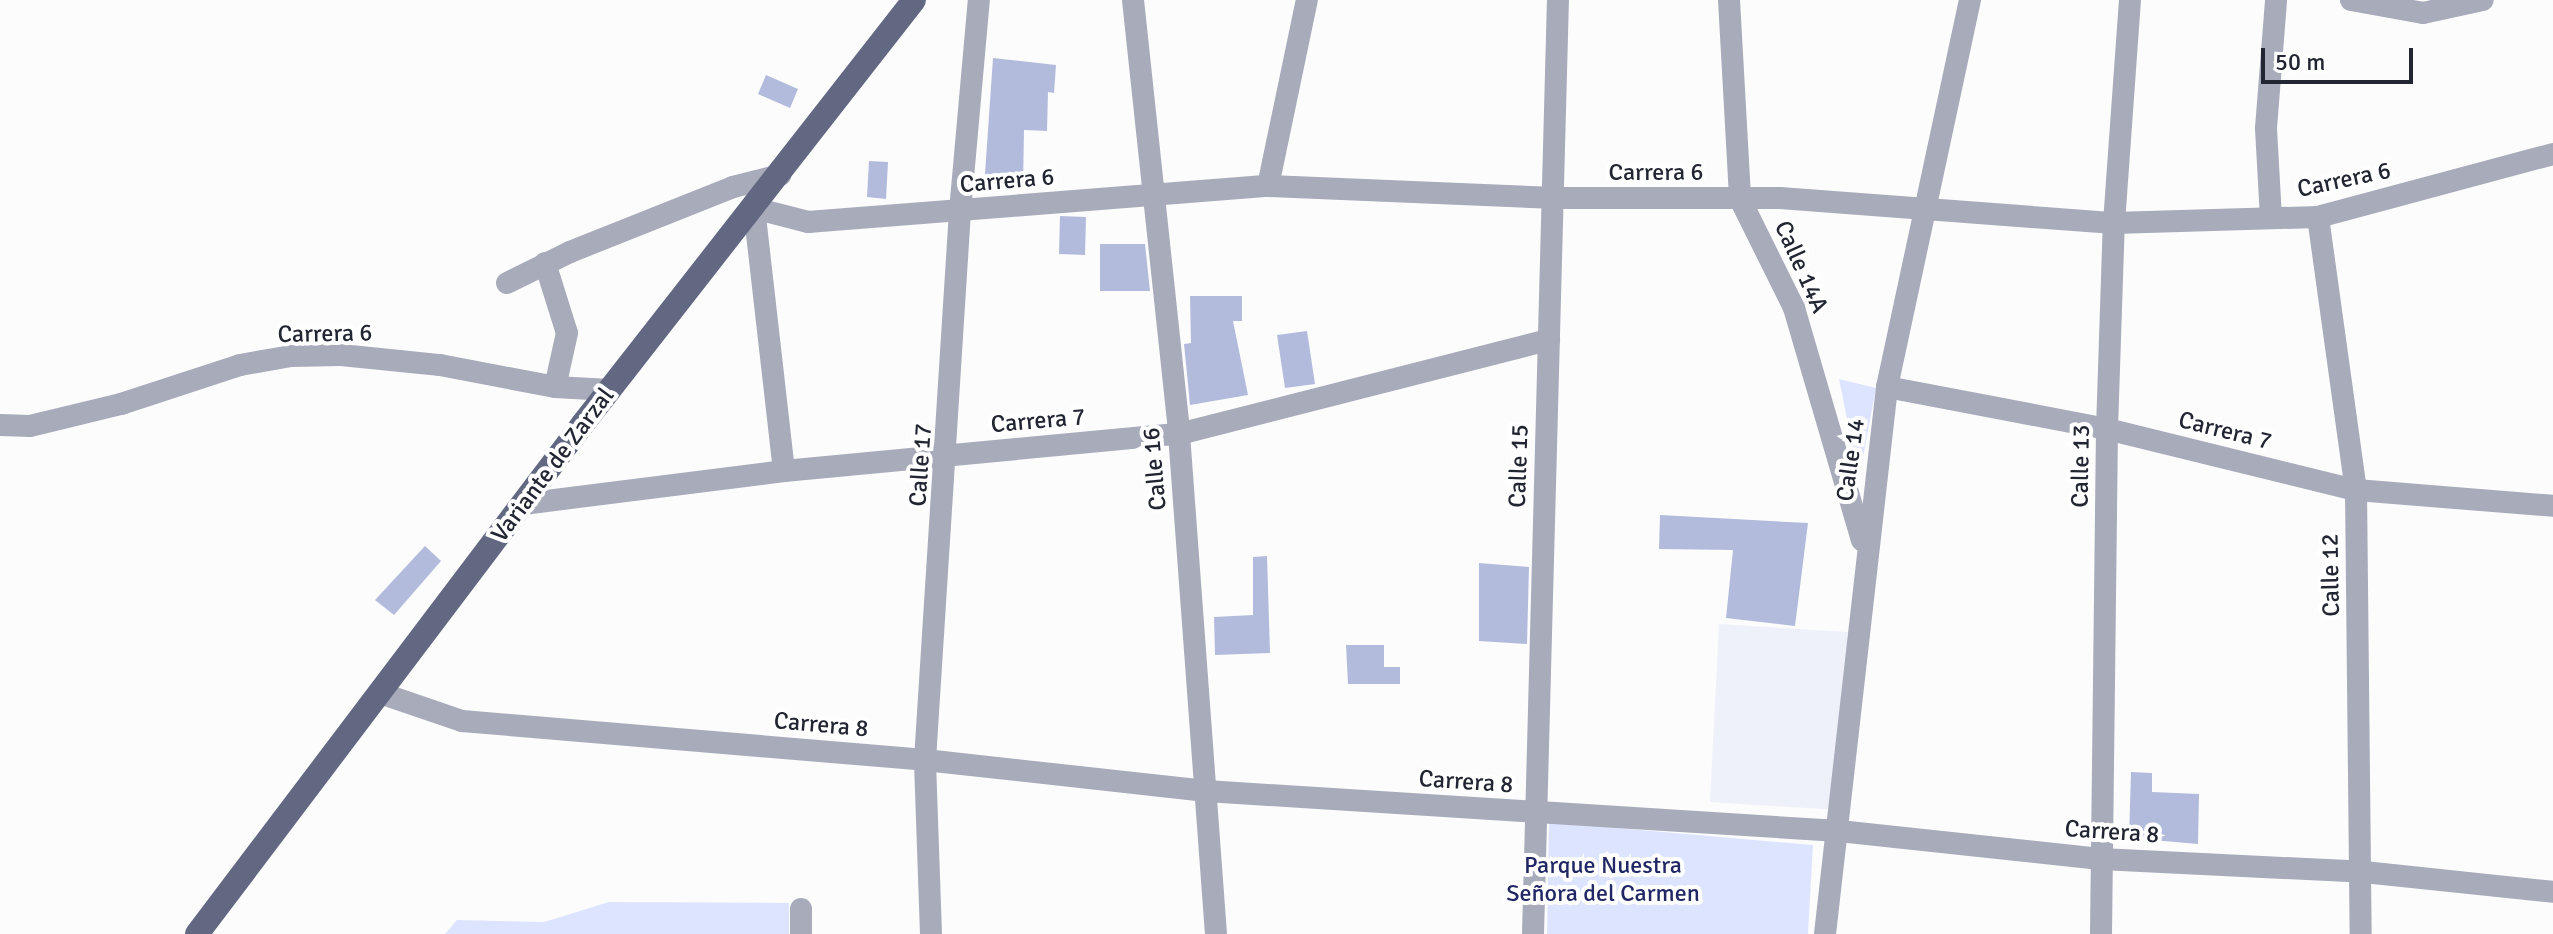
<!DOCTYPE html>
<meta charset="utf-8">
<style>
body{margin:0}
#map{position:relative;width:2553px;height:934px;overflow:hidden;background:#fcfcfc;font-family:Signika,sans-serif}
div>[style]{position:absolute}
.built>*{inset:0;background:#eff1fa}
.green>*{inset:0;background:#dde4ff}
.building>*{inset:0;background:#b3bbdd}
.street>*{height:22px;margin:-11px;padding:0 11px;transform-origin:11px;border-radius:11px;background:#a7abba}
.primary>*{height:24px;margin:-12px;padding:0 12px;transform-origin:12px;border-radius:12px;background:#626882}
span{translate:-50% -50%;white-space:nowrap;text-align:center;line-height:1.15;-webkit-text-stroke:8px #fff;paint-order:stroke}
.street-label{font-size:24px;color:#222532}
.park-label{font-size:24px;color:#212665}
.scale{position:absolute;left:2261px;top:48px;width:152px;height:36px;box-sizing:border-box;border:4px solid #222532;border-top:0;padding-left:10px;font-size:24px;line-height:28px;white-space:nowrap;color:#222532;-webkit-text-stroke:6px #fff;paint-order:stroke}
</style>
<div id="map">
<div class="built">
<i style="clip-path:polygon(1719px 624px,1848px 632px,1838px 810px,1710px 802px)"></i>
</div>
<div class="green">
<i style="clip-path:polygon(1839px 379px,1876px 388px,1859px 478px)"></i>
<i style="clip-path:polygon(1549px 822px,1813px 845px,1808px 934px,1547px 934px)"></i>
<i style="clip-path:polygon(609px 902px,789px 903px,789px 934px,445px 934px,457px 920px,544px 922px)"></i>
</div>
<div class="building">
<i style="clip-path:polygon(993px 58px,1056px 65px,1054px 93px,1048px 92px,1047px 131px,1024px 130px,1023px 189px,984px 188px)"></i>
<i style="clip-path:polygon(766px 75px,798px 89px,790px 108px,758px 94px)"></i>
<i style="clip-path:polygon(869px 161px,888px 162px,886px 199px,867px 197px)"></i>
<i style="clip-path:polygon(1060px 216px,1086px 217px,1085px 255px,1059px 254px)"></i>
<i style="clip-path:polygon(1100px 244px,1145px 244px,1150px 291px,1100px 291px)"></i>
<i style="clip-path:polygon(1190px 296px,1242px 296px,1242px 321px,1233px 321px,1248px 395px,1190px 405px,1184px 344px,1191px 343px)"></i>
<i style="clip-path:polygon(1307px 331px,1315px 384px,1285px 388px,1277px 335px)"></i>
<i style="clip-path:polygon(1660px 515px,1808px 523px,1795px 626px,1726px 618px,1733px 550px,1659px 549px)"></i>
<i style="clip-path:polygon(425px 546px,441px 561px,394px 615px,375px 600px)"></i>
<i style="clip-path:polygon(1267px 556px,1270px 653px,1215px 655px,1214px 617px,1253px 615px,1253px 557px)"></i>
<i style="clip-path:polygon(1479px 563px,1529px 567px,1527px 644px,1479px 641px)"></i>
<i style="clip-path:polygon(1346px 645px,1384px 645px,1384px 667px,1400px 667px,1400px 684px,1348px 684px)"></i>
<i style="clip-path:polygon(2131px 772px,2152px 773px,2152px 792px,2199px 794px,2198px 844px,2129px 838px)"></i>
</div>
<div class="street">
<i style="left:1133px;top:0;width:436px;rotate:83.9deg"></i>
<i style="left:1179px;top:434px;width:501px;rotate:85.77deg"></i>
<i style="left:1729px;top:0;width:199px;rotate:86.8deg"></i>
<i style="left:1740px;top:199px;width:122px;rotate:63.6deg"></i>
<i style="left:1794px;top:308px;width:242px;rotate:73.7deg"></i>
<i style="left:2351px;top:0;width:73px;rotate:10.2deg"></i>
<i style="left:2423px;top:13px;width:61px;rotate:-12.2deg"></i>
<i style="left:1268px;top:186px;width:190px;rotate:-78.2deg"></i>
<i style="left:2318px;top:217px;width:276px;rotate:82.1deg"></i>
<i style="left:2356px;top:490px;width:444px;rotate:89.4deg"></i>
<i style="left:2271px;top:218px;width:90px;rotate:-93.2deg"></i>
<i style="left:2266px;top:128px;width:128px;rotate:-85.5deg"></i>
<i style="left:545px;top:263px;width:73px;rotate:72.6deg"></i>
<i style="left:567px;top:333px;width:55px;rotate:102.5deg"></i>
<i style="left:507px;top:283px;width:70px;rotate:-26.2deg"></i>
<i style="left:570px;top:252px;width:175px;rotate:-21.7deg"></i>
<i style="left:733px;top:187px;width:49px;rotate:-14.3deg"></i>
<i style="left:1887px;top:387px;width:224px;rotate:10.8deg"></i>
<i style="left:2107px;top:429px;width:256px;rotate:13.8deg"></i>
<i style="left:2356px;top:490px;width:198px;rotate:4.6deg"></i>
<i style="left:0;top:425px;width:30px;rotate:2deg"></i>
<i style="left:30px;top:426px;width:94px;rotate:-13.6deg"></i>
<i style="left:121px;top:404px;width:125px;rotate:-18.1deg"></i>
<i style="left:240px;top:365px;width:52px;rotate:-10deg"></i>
<i style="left:291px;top:356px;width:50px;rotate:-1.1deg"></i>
<i style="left:341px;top:355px;width:100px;rotate:5.8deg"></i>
<i style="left:440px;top:365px;width:117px;rotate:10.8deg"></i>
<i style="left:555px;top:387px;width:55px;rotate:3.1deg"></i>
<i style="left:784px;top:471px;width:265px;rotate:-96.5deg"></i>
<i style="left:754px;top:208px;width:56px;rotate:14.5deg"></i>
<i style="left:808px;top:222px;width:461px;rotate:-4.5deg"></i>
<i style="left:1268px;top:186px;width:282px;rotate:2.4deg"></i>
<i style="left:1550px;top:198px;width:230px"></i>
<i style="left:1780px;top:198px;width:335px;rotate:4.3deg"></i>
<i style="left:2114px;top:223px;width:204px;rotate:-1.7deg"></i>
<i style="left:2318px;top:217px;width:243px;rotate:-15deg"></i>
<i style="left:523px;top:504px;width:263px;rotate:-7.2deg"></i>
<i style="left:784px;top:471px;width:397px;rotate:-5.4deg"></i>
<i style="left:1179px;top:434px;width:382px;rotate:-14.3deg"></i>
<i style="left:380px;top:693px;width:87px;rotate:18.9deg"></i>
<i style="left:462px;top:721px;width:465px;rotate:4.8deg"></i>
<i style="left:925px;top:760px;width:283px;rotate:6.3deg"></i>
<i style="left:1206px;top:791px;width:634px;rotate:3.62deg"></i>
<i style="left:1839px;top:831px;width:263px;rotate:6.1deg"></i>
<i style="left:2101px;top:859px;width:263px;rotate:2.8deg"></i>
<i style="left:2364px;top:872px;width:190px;rotate:6deg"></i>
<i style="left:801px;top:909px;width:25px;rotate:90deg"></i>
<i style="left:931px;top:934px;width:174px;rotate:-92deg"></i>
<i style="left:925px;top:760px;width:550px;rotate:-86.35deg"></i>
<i style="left:960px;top:211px;width:212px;rotate:-84.9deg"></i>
<i style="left:1533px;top:934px;width:934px;rotate:-88.47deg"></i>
<i style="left:1825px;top:934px;width:551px;rotate:-83.53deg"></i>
<i style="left:1887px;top:387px;width:396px;rotate:-77.9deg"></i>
<i style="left:2101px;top:934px;width:505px;rotate:-89.32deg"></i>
<i style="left:2107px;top:429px;width:206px;rotate:-88.1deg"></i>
<i style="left:2114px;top:223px;width:224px;rotate:-85.9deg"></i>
</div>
<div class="primary">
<i style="left:197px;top:934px;width:638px;rotate:-52.9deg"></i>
<i style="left:582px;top:425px;width:539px;rotate:-52deg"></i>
</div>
<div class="street-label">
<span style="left:1656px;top:173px">Carrera 6</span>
<span style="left:2344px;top:180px;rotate:-12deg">Carrera 6</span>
<span style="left:1007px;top:181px;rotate:-5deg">Carrera 6</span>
<span style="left:1801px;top:267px;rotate:66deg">Calle 14A</span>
<span style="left:325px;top:334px;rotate:-1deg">Carrera 6</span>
<span style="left:1038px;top:421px;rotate:-5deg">Carrera 7</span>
<span style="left:2225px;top:431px;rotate:14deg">Carrera 7</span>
<span style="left:1851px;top:460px;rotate:-82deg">Calle 14</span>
<span style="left:553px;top:465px;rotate:-53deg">Variante de Zarzal</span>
<span style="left:921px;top:465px;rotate:-86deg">Calle 17</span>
<span style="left:1519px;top:466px;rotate:-88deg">Calle 15</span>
<span style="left:2081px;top:466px;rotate:-89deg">Calle 13</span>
<span style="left:1155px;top:469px;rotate:-95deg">Calle 16</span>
<span style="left:2331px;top:575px;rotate:-91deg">Calle 12</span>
<span style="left:821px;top:725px;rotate:5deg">Carrera 8</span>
<span style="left:1466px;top:782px;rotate:4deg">Carrera 8</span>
<span style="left:2112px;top:832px;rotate:4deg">Carrera 8</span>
</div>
<div class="park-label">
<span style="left:1603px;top:880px">Parque Nuestra<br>Señora del Carmen</span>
</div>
<div class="scale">50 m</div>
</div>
